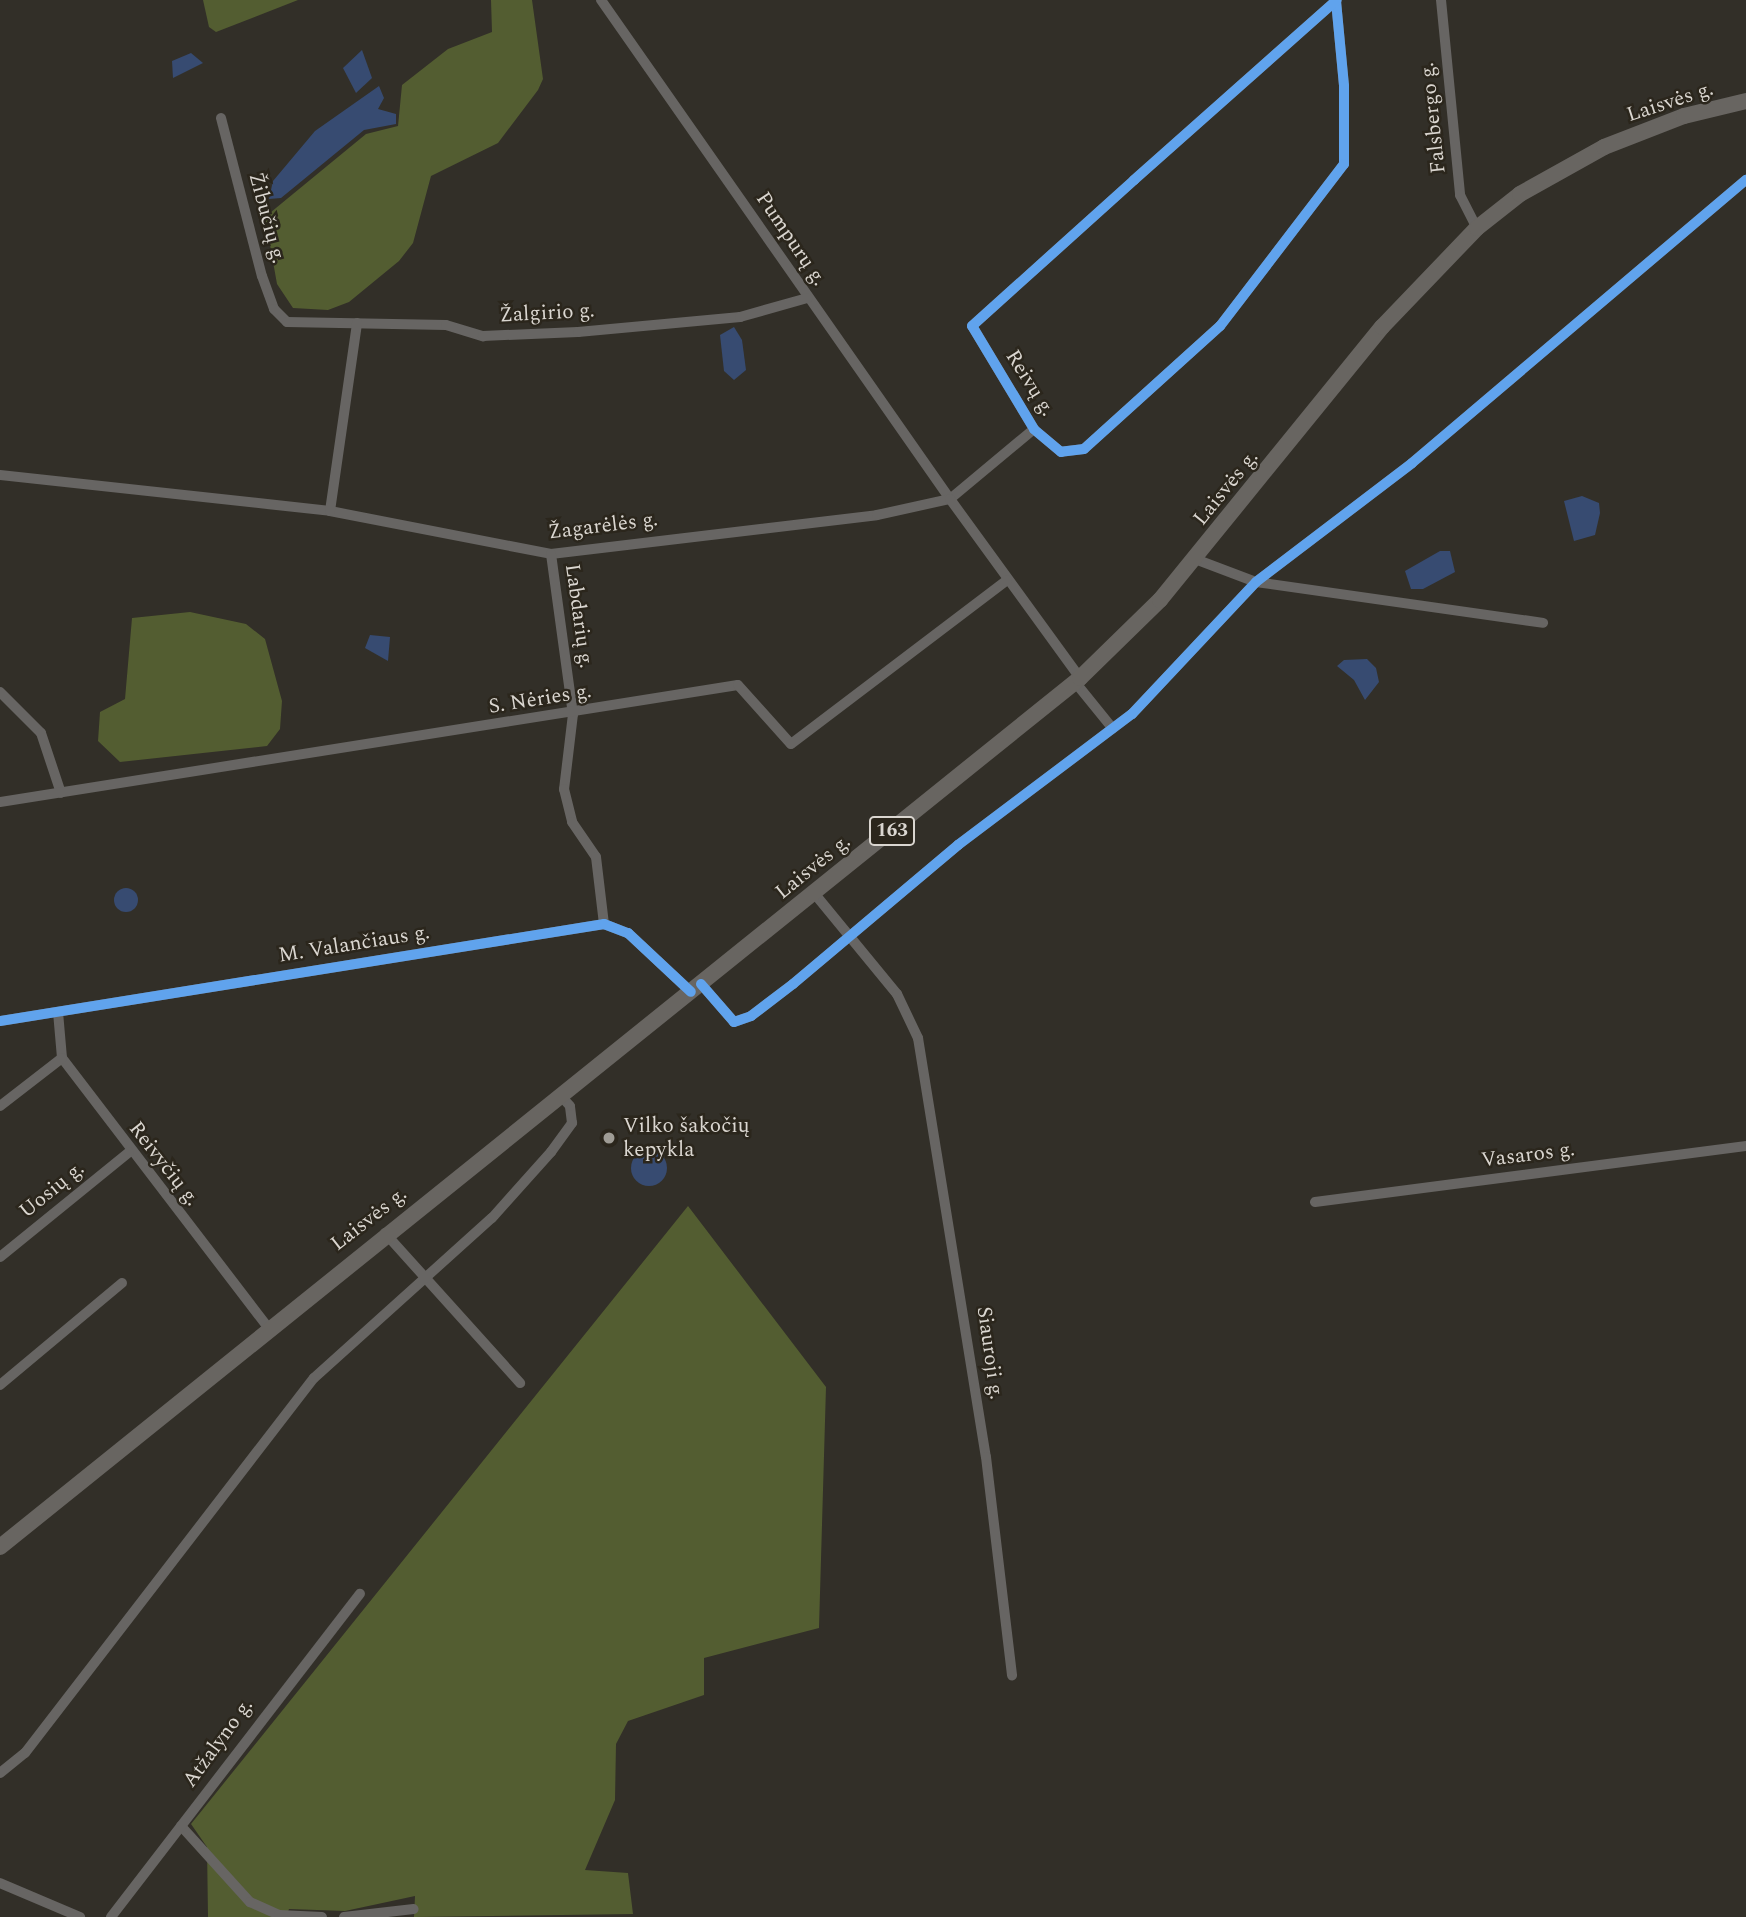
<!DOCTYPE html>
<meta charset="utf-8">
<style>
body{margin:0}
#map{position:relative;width:1746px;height:1917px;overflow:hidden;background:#322f28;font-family:Spectral,serif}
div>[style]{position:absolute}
.forest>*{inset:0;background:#535d31}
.water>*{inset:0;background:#374b71}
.round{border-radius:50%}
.street>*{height:10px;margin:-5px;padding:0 5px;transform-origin:5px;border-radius:5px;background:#676563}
.primary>*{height:16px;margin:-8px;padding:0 8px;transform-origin:8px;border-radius:8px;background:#686561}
.cycleway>*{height:10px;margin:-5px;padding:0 5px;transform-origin:5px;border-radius:5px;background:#60a3ed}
.dots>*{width:19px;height:19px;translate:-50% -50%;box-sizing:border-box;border:4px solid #2b261c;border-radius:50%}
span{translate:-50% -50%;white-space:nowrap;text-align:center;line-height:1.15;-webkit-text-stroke:5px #2b261c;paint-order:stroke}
.shield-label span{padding:2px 5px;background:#2b261c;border:2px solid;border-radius:5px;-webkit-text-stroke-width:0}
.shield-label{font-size:19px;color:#dad6d0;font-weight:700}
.street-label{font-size:21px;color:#dad6d0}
.poi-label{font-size:21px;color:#dad6d0}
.left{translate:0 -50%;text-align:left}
</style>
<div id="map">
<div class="forest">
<i style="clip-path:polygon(203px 0,298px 0,216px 32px,209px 27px)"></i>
<i style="clip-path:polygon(491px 0,532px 0,543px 79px,538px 90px,498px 143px,431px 176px,413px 243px,399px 261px,349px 302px,328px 310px,293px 308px,277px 284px,265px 217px,366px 134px,398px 126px,402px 85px,448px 49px,492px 32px)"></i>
<i style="clip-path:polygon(190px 612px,246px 624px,265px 639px,282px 701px,280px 729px,267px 746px,120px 762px,98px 741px,100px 712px,125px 699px,132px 618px)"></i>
<i style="clip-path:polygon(688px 1206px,826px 1387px,819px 1628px,704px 1658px,704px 1695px,628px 1721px,616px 1744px,615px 1800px,585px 1870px,628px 1873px,633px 1914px,414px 1917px,415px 1896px,345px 1911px,289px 1909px,286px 1917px,208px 1917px,207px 1847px,191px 1824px)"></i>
</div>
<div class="water">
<i style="clip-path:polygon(362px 50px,372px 78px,356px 93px,343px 68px)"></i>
<i style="clip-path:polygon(191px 53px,203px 63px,173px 78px,172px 61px)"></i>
<i style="clip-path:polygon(379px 86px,384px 98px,378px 109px,396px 114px,396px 124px,364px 130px,281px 198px,269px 199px,273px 181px,315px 131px)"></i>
<i style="clip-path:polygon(734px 327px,742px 340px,746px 370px,734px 380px,724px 371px,720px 335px)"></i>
<i style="clip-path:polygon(1582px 496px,1599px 503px,1600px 513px,1595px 535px,1574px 541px,1564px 501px)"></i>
<i style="clip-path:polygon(1440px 551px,1450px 551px,1455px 572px,1423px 589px,1411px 589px,1405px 571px)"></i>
<i style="clip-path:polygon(370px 635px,390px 637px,388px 661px,365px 648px)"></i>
<i style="clip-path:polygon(1367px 659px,1376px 668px,1379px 682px,1365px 700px,1354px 680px,1337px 666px,1344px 660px)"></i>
<i class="round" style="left:114px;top:888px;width:24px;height:24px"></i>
<i class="round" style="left:631px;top:1150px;width:36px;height:36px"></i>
</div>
<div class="street">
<i style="left:601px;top:0;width:609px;rotate:55.03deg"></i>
<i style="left:950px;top:499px;width:109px;rotate:-39.8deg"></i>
<i style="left:1441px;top:0;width:196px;rotate:84.4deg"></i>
<i style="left:1460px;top:195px;width:37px;rotate:63deg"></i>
<i style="left:1336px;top:1px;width:85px;rotate:84.6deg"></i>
<i style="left:1344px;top:86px;width:78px;rotate:90deg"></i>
<i style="left:1344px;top:164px;width:204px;rotate:127.4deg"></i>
<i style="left:1220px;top:326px;width:183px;rotate:137.9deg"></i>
<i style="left:1084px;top:449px;width:23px;rotate:173deg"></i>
<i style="left:1061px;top:452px;width:35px;rotate:-140deg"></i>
<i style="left:1034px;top:429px;width:120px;rotate:-121deg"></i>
<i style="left:972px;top:326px;width:218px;rotate:-42deg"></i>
<i style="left:1134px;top:180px;width:271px;rotate:-41.6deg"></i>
<i style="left:221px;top:118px;width:163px;rotate:75.5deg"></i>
<i style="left:262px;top:276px;width:35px;rotate:70deg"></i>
<i style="left:274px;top:309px;width:18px;rotate:45deg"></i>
<i style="left:287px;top:322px;width:159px;rotate:1.1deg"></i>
<i style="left:446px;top:325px;width:39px;rotate:17deg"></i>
<i style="left:483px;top:336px;width:95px;rotate:-2.4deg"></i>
<i style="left:578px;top:332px;width:163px;rotate:-5.3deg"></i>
<i style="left:740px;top:317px;width:70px;rotate:-15.8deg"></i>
<i style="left:0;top:475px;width:332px;rotate:6.2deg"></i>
<i style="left:330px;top:511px;width:225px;rotate:11deg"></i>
<i style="left:551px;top:554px;width:328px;rotate:-6.8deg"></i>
<i style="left:877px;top:515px;width:75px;rotate:-12.4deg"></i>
<i style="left:950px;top:499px;width:221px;rotate:54deg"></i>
<i style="left:330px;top:511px;width:190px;rotate:-81.8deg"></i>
<i style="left:551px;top:554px;width:162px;rotate:82.2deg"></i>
<i style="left:573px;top:714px;width:76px;rotate:96.8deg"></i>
<i style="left:564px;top:789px;width:34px;rotate:76deg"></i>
<i style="left:572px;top:822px;width:42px;rotate:55.6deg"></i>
<i style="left:596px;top:857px;width:67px;rotate:83.2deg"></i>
<i style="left:1195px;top:559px;width:65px;rotate:20.7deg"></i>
<i style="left:1256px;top:582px;width:290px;rotate:8.1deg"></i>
<i style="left:1075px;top:682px;width:60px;rotate:51deg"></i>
<i style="left:0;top:692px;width:58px;rotate:45deg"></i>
<i style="left:41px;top:733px;width:63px;rotate:71.6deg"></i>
<i style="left:0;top:802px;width:747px;rotate:-9.01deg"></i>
<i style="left:738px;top:685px;width:79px;rotate:48.1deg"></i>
<i style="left:791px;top:744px;width:271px;rotate:-37.2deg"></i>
<i style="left:814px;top:893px;width:131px;rotate:50.6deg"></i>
<i style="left:897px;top:994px;width:49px;rotate:64.5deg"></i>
<i style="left:918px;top:1038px;width:424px;rotate:80.8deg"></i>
<i style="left:986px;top:1457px;width:220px;rotate:83.2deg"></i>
<i style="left:701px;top:984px;width:50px;rotate:49deg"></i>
<i style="left:734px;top:1022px;width:18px;rotate:-19deg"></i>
<i style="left:751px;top:1016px;width:53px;rotate:-37.3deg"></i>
<i style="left:793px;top:984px;width:216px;rotate:-40.1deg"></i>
<i style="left:958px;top:845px;width:218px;rotate:-37deg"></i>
<i style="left:1132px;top:714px;width:181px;rotate:-46.8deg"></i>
<i style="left:1256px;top:582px;width:196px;rotate:-37.3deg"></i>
<i style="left:1412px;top:463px;width:438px;rotate:-40.3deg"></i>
<i style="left:58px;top:1012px;width:46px;rotate:85deg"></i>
<i style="left:62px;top:1058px;width:339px;rotate:52.6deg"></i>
<i style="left:0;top:1021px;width:612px;rotate:-9.12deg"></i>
<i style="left:604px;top:924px;width:26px;rotate:21deg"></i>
<i style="left:628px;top:933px;width:86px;rotate:43.1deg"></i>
<i style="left:0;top:1106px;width:78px;rotate:-37.7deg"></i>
<i style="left:1315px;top:1202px;width:435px;rotate:-7.4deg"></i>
<i style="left:385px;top:1233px;width:202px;rotate:48deg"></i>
<i style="left:0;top:1257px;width:166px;rotate:-39.1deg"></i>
<i style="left:0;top:1385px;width:159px;rotate:-39.9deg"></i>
<i style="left:0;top:1773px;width:32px;rotate:-39deg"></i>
<i style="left:25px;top:1753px;width:473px;rotate:-52.4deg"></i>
<i style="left:314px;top:1378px;width:239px;rotate:-42deg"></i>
<i style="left:492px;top:1218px;width:89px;rotate:-48.2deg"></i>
<i style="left:551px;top:1152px;width:36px;rotate:-54deg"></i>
<i style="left:572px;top:1123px;width:17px;rotate:-97deg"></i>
<i style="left:570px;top:1106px;width:13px;rotate:-132deg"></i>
<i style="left:181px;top:1826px;width:103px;rotate:47.8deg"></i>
<i style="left:250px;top:1902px;width:32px;rotate:24deg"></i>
<i style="left:279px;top:1915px;width:43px;rotate:2.7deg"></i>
<i style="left:0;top:1883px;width:87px;rotate:23deg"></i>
<i style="left:111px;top:1917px;width:408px;rotate:-52.4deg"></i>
<i style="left:344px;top:1917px;width:70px;rotate:-6.5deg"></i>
</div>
<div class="primary">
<i style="left:0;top:1547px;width:1386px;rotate:-38.82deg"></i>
<i style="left:1080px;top:678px;width:112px;rotate:-44.3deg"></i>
<i style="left:1160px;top:600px;width:352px;rotate:-50.9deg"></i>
<i style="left:1382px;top:327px;width:137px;rotate:-46.2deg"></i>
<i style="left:1477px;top:228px;width:55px;rotate:-38.3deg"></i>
<i style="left:1520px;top:194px;width:96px;rotate:-29.2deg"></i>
<i style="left:1604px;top:147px;width:86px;rotate:-21.2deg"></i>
<i style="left:1684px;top:116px;width:64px;rotate:-13.6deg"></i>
</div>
<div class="cycleway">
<i style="left:1336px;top:1px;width:85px;rotate:84.6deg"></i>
<i style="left:1344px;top:86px;width:78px;rotate:90deg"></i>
<i style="left:1344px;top:164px;width:204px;rotate:127.4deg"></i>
<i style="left:1220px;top:326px;width:183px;rotate:137.9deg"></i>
<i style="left:1084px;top:449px;width:23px;rotate:173deg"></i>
<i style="left:1061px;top:452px;width:35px;rotate:-140deg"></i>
<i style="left:1034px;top:429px;width:120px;rotate:-121deg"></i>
<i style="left:972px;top:326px;width:218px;rotate:-42deg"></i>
<i style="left:1134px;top:180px;width:271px;rotate:-41.6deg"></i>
<i style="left:701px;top:984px;width:50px;rotate:49deg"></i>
<i style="left:734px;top:1022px;width:18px;rotate:-19deg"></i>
<i style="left:751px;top:1016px;width:53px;rotate:-37.3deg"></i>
<i style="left:793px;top:984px;width:216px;rotate:-40.1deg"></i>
<i style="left:958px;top:845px;width:218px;rotate:-37deg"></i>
<i style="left:1132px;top:714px;width:181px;rotate:-46.8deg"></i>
<i style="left:1256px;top:582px;width:196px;rotate:-37.3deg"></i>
<i style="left:1412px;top:463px;width:438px;rotate:-40.3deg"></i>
<i style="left:0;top:1021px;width:612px;rotate:-9.12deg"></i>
<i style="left:604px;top:924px;width:26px;rotate:21deg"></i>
<i style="left:628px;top:933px;width:86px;rotate:43.1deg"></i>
</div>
<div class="dots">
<i style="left:609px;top:1138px;background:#9f9c95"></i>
</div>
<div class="shield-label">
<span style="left:892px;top:831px">163</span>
</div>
<div class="street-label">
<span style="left:1670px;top:102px;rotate:-18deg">Laisvės g.</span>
<span style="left:1433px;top:118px;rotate:-96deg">Falsbergo g.</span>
<span style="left:267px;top:218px;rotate:75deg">Žibučių g.</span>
<span style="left:791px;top:239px;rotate:56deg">Pumpurų g.</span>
<span style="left:547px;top:313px;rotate:-3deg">Žalgirio g.</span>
<span style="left:1030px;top:383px;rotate:58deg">Reivų g.</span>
<span style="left:1226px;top:488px;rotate:-51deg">Laisvės g.</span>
<span style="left:603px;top:526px;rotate:-7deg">Žagarėlės g.</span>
<span style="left:579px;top:616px;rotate:82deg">Labdarių g.</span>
<span style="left:540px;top:699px;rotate:-9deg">S. Nėries g.</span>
<span style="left:813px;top:867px;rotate:-39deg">Laisvės g.</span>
<span style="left:354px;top:944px;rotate:-9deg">M. Valančiaus g.</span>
<span style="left:1528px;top:1155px;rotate:-7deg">Vasaros g.</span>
<span style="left:164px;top:1164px;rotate:52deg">Reivyčių g.</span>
<span style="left:52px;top:1190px;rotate:-39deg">Uosių g.</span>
<span style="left:369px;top:1219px;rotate:-38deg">Laisvės g.</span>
<span style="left:990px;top:1353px;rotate:82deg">Siauroji g.</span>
<span style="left:218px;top:1743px;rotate:-54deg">Atžalyno g.</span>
</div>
<div class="poi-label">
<span class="left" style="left:623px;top:1138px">Vilko šakočių<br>kepykla</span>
</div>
</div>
